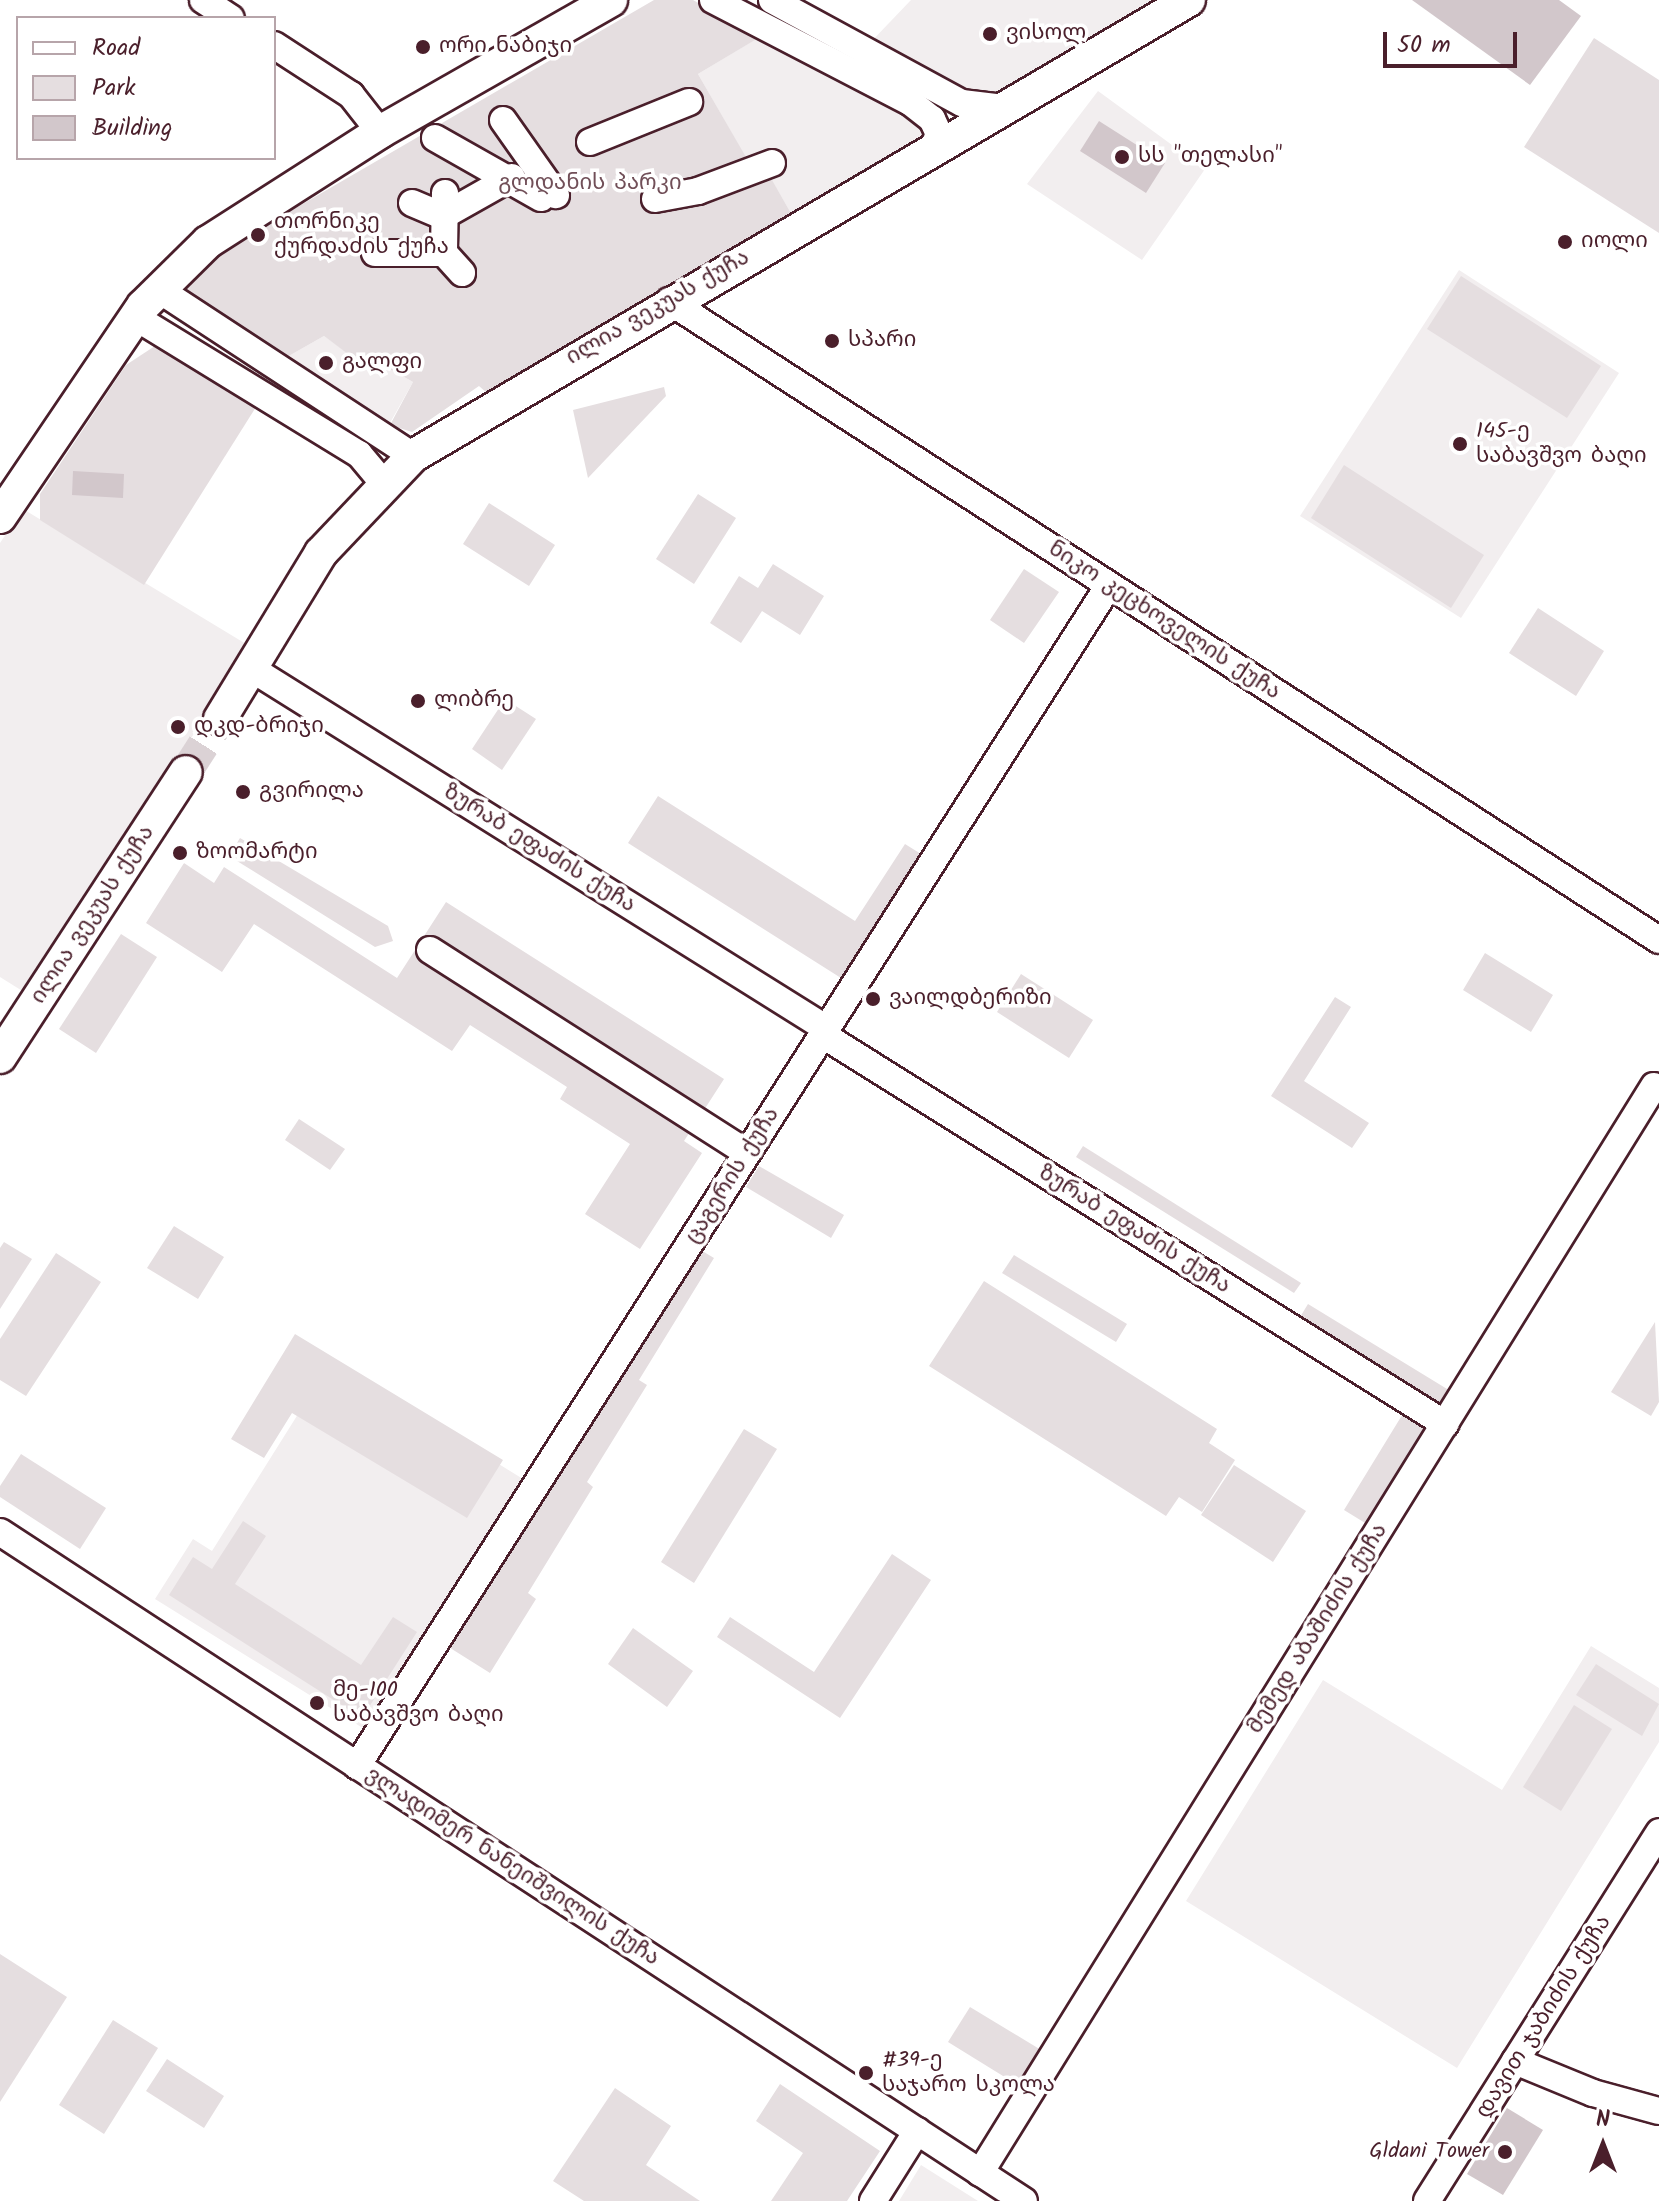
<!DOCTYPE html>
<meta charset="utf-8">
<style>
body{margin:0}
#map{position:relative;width:1659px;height:2201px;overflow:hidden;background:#fff;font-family:Kalam,"Noto Sans Georgian",sans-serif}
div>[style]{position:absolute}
.built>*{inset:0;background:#f2eeef}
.green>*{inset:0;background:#e5dee0}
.building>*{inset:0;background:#d2c7cb}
.major-tunnel>*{height:32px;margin-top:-16px;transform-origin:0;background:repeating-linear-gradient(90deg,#dbd2d5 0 32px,transparent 0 48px)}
.roads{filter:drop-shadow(2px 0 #4a1f2b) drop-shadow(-2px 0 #4a1f2b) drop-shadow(0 2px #4a1f2b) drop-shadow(0 -2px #4a1f2b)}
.minor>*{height:26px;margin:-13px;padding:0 13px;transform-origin:13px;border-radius:13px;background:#fff}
.major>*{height:32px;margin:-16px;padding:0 16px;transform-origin:16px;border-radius:16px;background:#fff}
.dots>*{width:22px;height:22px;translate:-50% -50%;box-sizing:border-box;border:4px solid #fff;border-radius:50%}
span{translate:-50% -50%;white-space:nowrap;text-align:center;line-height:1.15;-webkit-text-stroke:7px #fff;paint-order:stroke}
.poi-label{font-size:22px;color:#4a1f2b}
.left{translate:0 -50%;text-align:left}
.right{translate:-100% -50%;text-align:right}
.park-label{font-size:22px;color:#714f58}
.street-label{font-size:22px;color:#4a1f2b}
.legend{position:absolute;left:16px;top:16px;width:260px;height:144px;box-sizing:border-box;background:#fff;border:2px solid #b7a5aa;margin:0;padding:10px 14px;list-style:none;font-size:24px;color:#4a1f2b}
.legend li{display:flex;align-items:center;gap:16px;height:40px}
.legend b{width:40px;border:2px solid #b7a5aa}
.north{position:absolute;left:1563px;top:2105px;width:80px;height:80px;-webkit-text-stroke:6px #fff;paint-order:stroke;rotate:0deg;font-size:22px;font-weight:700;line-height:32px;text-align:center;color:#4a1f2b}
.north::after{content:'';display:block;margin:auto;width:28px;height:36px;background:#4a1f2b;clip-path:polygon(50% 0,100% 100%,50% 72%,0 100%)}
.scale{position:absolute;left:1383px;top:32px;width:134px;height:36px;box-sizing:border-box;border:4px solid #4a1f2b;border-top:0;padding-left:10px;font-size:24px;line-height:28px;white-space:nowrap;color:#4a1f2b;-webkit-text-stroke:6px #fff;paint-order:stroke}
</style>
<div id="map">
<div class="built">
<i style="clip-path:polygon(911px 0,1160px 0,980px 105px,867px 46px)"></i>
<i style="clip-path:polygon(766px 33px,924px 120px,926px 137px,792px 215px,760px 160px,750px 165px,698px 74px)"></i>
<i style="clip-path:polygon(1098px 91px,1205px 169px,1142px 260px,1027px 184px)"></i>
<i style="clip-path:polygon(1459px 270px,1619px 373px,1461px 618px,1300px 516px)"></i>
<i style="clip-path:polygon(324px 336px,352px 356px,363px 354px,413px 382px,386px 430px,280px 361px)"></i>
<i style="clip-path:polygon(23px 509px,251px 647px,24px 992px,0 977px,0 543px)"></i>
<i style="clip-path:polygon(332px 1360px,523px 1479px,366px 1730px,155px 1599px,193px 1539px,212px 1551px)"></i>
<i style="clip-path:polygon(1591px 1646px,1659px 1688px,1659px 1742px,1457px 2068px,1186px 1901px,1323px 1680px,1502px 1790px)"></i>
<i style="clip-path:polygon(921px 2165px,978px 2201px,899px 2201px)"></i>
</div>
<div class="green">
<i style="clip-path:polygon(654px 0,693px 0,760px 37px,698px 74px,750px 164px,760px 159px,792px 215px,487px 393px,479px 386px,412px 432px,390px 425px,413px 382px,363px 354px,352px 357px,324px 336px,280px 361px,186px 301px,186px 285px,237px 242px)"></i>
<i style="clip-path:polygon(1594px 38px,1659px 80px,1659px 233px,1524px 147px)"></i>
<i style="clip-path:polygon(1461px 276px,1601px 366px,1567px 418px,1427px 329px)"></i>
<i style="clip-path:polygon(161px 342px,261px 399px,144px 585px,40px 520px,40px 494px,126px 365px)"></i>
<i style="clip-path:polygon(664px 387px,666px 396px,588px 478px,573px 410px)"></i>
<i style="clip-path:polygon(1344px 465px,1484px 555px,1451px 608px,1311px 518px)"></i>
<i style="clip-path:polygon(698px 494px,736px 518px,694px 584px,656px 559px)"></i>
<i style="clip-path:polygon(489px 503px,555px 545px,529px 586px,463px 544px)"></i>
<i style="clip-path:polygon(773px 564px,824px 596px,800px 635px,762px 611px,741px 643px,710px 623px,739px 576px,758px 588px)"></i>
<i style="clip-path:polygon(1024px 569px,1059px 592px,1024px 643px,990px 620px)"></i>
<i style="clip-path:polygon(1538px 608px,1604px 651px,1576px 696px,1509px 653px)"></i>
<i style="clip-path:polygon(505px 699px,536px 719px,502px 770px,472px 749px)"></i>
<i style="clip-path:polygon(658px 796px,855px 921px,905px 844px,921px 854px,841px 978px,628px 843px)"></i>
<i style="clip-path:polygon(240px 838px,388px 926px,393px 941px,375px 947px,237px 861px,232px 851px)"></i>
<i style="clip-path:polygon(184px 863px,214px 883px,224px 867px,397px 978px,446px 902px,724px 1079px,684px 1141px,702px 1153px,640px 1249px,585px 1214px,630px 1144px,560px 1099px,567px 1087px,470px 1025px,452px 1051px,254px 924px,222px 972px,146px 923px)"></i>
<i style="clip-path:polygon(121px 934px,157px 957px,96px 1053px,59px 1029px)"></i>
<i style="clip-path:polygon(1485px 953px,1553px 995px,1531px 1032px,1463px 990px)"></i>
<i style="clip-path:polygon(1021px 974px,1093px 1020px,1069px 1058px,997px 1012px)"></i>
<i style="clip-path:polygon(1335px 997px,1351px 1007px,1304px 1081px,1369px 1123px,1352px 1148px,1271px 1096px)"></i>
<i style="clip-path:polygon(299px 1119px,345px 1149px,330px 1170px,285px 1140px)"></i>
<i style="clip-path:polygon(1083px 1146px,1301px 1283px,1294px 1293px,1076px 1157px)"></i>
<i style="clip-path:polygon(759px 1166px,844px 1215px,831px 1238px,746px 1187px)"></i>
<i style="clip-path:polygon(174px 1226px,224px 1257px,198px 1299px,147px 1268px)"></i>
<i style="clip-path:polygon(4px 1242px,32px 1259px,0 1309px,0 1248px)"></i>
<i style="clip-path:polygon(694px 1246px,714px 1258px,639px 1380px,647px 1385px,587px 1482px,593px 1487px,528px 1593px,536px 1599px,490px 1673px,447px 1646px)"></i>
<i style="clip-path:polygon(56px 1253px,101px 1282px,26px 1396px,0 1380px,0 1339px)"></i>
<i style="clip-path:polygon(1014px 1255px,1127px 1324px,1116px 1342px,1002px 1273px)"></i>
<i style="clip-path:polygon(984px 1281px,1217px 1429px,1209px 1443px,1235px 1460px,1202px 1512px,1179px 1497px,1166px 1516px,929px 1366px)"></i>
<i style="clip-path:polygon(1308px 1304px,1452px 1392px,1370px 1526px,1344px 1510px,1415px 1394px,1297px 1322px)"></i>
<i style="clip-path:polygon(1655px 1322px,1659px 1402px,1651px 1416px,1611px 1392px)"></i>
<i style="clip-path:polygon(295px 1334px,503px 1460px,467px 1518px,292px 1413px,264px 1458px,231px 1439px)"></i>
<i style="clip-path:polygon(744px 1429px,777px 1449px,694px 1583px,661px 1562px)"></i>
<i style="clip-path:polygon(21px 1454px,106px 1508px,80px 1549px,0 1497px,0 1486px)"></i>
<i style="clip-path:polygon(1234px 1465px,1306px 1511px,1273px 1562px,1201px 1515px)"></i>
<i style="clip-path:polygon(243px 1521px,266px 1536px,235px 1584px,361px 1665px,393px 1617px,417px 1632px,362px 1718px,169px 1595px,193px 1557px,212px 1569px)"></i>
<i style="clip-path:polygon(892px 1554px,931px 1580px,840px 1718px,717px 1637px,730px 1617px,814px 1672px)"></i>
<i style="clip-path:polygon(633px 1628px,693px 1671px,667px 1707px,608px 1664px)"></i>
<i style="clip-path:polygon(1596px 1664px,1659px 1704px,1642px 1736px,1576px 1695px)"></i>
<i style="clip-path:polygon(1574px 1705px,1612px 1729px,1561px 1811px,1523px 1787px)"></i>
<i style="clip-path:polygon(0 1954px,67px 1997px,0 2102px)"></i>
<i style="clip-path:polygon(970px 2007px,1046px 2053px,1024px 2089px,948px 2042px)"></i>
<i style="clip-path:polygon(113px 2020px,158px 2048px,104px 2134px,59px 2105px)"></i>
<i style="clip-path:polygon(167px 2059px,224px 2096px,204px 2128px,146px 2091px)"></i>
<i style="clip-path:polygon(780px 2084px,880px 2151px,847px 2201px,771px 2201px,803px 2153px,756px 2121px)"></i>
<i style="clip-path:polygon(615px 2088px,671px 2126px,646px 2165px,700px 2201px,584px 2201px,553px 2181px)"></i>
</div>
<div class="building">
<i style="clip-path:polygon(1412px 0,1559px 0,1581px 16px,1530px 85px)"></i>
<i style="clip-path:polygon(1099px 121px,1165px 163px,1146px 193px,1080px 151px)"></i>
<i style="clip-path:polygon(73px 471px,124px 474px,123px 498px,72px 495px)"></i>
<i style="clip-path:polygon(1507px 2108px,1543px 2130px,1503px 2195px,1467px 2174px)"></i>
</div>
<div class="major-tunnel">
<i style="left:186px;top:772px;width:63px;rotate:-57.3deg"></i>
</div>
<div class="roads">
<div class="minor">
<i style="left:203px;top:0;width:33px;rotate:33deg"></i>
<i style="left:713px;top:0;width:222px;rotate:27.4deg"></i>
<i style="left:910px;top:102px;width:28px;rotate:38deg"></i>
<i style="left:932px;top:119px;width:17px;rotate:65deg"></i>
<i style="left:939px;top:134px;width:15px;rotate:113deg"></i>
<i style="left:772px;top:0;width:216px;rotate:28.5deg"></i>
<i style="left:962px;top:103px;width:42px;rotate:6.8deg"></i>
<i style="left:274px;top:45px;width:92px;rotate:33deg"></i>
<i style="left:351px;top:95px;width:47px;rotate:51.9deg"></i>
<i style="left:503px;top:120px;width:92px;rotate:54.8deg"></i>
<i style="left:435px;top:138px;width:122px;rotate:29.5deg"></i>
<i style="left:590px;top:142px;width:107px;rotate:-22deg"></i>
<i style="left:445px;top:193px;width:60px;rotate:91deg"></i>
<i style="left:444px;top:253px;width:27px;rotate:48deg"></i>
<i style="left:655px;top:199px;width:44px;rotate:-10.5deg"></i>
<i style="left:698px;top:191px;width:79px;rotate:-20.7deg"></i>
<i style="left:412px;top:203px;width:34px;rotate:23deg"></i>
<i style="left:443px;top:216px;width:79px;rotate:-29.5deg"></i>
<i style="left:375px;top:253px;width:69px"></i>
<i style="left:158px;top:289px;width:305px;rotate:33.2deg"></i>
<i style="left:669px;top:301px;width:1178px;rotate:32.84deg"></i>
<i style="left:135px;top:317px;width:263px;rotate:31.5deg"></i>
<i style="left:359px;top:454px;width:38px;rotate:50deg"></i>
<i style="left:252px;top:669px;width:678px;rotate:32.05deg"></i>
<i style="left:430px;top:950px;width:376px;rotate:32.6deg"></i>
<i style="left:823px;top:1035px;width:734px;rotate:32.02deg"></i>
<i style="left:0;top:1532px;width:1223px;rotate:33.16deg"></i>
<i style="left:357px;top:1766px;width:1400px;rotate:-57.51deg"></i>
<i style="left:1515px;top:2061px;width:84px;rotate:22.3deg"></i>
<i style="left:1593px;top:2093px;width:68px;rotate:15.3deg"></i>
<i style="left:980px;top:2173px;width:1279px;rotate:-58.2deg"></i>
<i style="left:873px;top:2201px;width:83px;rotate:-57.8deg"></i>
<i style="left:1427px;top:2201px;width:436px;rotate:-57.8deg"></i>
</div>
<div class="major">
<i style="left:0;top:517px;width:255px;rotate:-55.9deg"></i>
<i style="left:143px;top:306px;width:91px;rotate:-44.6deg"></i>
<i style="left:208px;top:242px;width:204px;rotate:-32.6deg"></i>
<i style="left:380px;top:132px;width:266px;rotate:-29.7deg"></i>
<i style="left:220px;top:719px;width:194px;rotate:-58.7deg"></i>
<i style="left:321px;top:553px;width:134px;rotate:-46.5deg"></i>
<i style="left:413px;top:456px;width:900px;rotate:-30.44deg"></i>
<i style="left:0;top:1057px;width:340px;rotate:-56.9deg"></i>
</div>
</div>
<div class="dots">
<i style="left:990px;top:34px;background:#4a1f2b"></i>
<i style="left:423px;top:47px;background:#4a1f2b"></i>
<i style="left:1122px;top:157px;background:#4a1f2b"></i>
<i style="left:258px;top:235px;background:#4a1f2b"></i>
<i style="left:1565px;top:242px;background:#4a1f2b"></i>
<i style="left:832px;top:341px;background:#4a1f2b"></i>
<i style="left:326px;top:363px;background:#4a1f2b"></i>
<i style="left:1460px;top:444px;background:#4a1f2b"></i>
<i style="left:418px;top:701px;background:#4a1f2b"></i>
<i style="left:178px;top:727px;background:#4a1f2b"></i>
<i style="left:243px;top:792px;background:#4a1f2b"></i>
<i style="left:180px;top:853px;background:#4a1f2b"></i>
<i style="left:873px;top:999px;background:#4a1f2b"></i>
<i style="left:317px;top:1703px;background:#4a1f2b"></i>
<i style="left:866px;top:2073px;background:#4a1f2b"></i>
<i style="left:1505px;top:2152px;background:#4a1f2b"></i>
</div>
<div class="poi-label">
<span class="left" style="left:1006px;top:34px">ვისოლ</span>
<span class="left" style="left:439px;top:47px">ორი ნაბიჯი</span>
<span class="left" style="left:1138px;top:157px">სს "თელასი"</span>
<span class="left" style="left:274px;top:235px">თორნიკე<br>ქურდაძის ქუჩა</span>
<span class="left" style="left:1581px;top:242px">იოლი</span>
<span class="left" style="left:848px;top:341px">სპარი</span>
<span class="left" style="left:342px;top:363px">გალფი</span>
<span class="left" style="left:1476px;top:444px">145-ე<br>საბავშვო ბაღი</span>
<span class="left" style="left:434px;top:701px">ლიბრე</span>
<span class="left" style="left:194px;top:727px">დკდ-ბრიჯი</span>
<span class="left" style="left:259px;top:792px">გვირილა</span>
<span class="left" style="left:196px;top:853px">ზოომარტი</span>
<span class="left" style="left:889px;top:999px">ვაილდბერიზი</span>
<span class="left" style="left:333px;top:1703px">მე-100<br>საბავშვო ბაღი</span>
<span class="left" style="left:882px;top:2073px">#39-ე<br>საჯარო სკოლა</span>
<span class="right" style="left:1489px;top:2152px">Gldani Tower</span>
</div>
<div class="park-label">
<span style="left:590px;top:184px">გლდანის პარკი</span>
</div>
<div class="street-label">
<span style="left:658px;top:308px;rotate:-30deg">ილია ვეკუას ქუჩა</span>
<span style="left:1164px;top:621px;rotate:33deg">ნიკო კეცხოველის ქუჩა</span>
<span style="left:539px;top:849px;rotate:32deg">ზურაბ ეფაძის ქუჩა</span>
<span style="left:93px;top:915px;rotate:-57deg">ილია ვეკუას ქუჩა</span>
<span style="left:733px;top:1176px;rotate:-58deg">ცაგერის ქუჩა</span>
<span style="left:1134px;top:1230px;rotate:32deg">ზურაბ ეფაძის ქუჩა</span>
<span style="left:1318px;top:1629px;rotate:-58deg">მემედ აბაშიძის ქუჩა</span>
<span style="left:512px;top:1867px;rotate:33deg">ვლადიმერ ნანეიშვილის ქუჩა</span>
<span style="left:1544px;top:2017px;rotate:-58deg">დავით ჯაბიძის ქუჩა</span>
</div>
<ul class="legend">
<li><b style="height:10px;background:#fff"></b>Road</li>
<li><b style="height:22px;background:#e5dee0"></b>Park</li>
<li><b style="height:22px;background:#d2c7cb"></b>Building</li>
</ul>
<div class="north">N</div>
<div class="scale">50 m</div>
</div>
